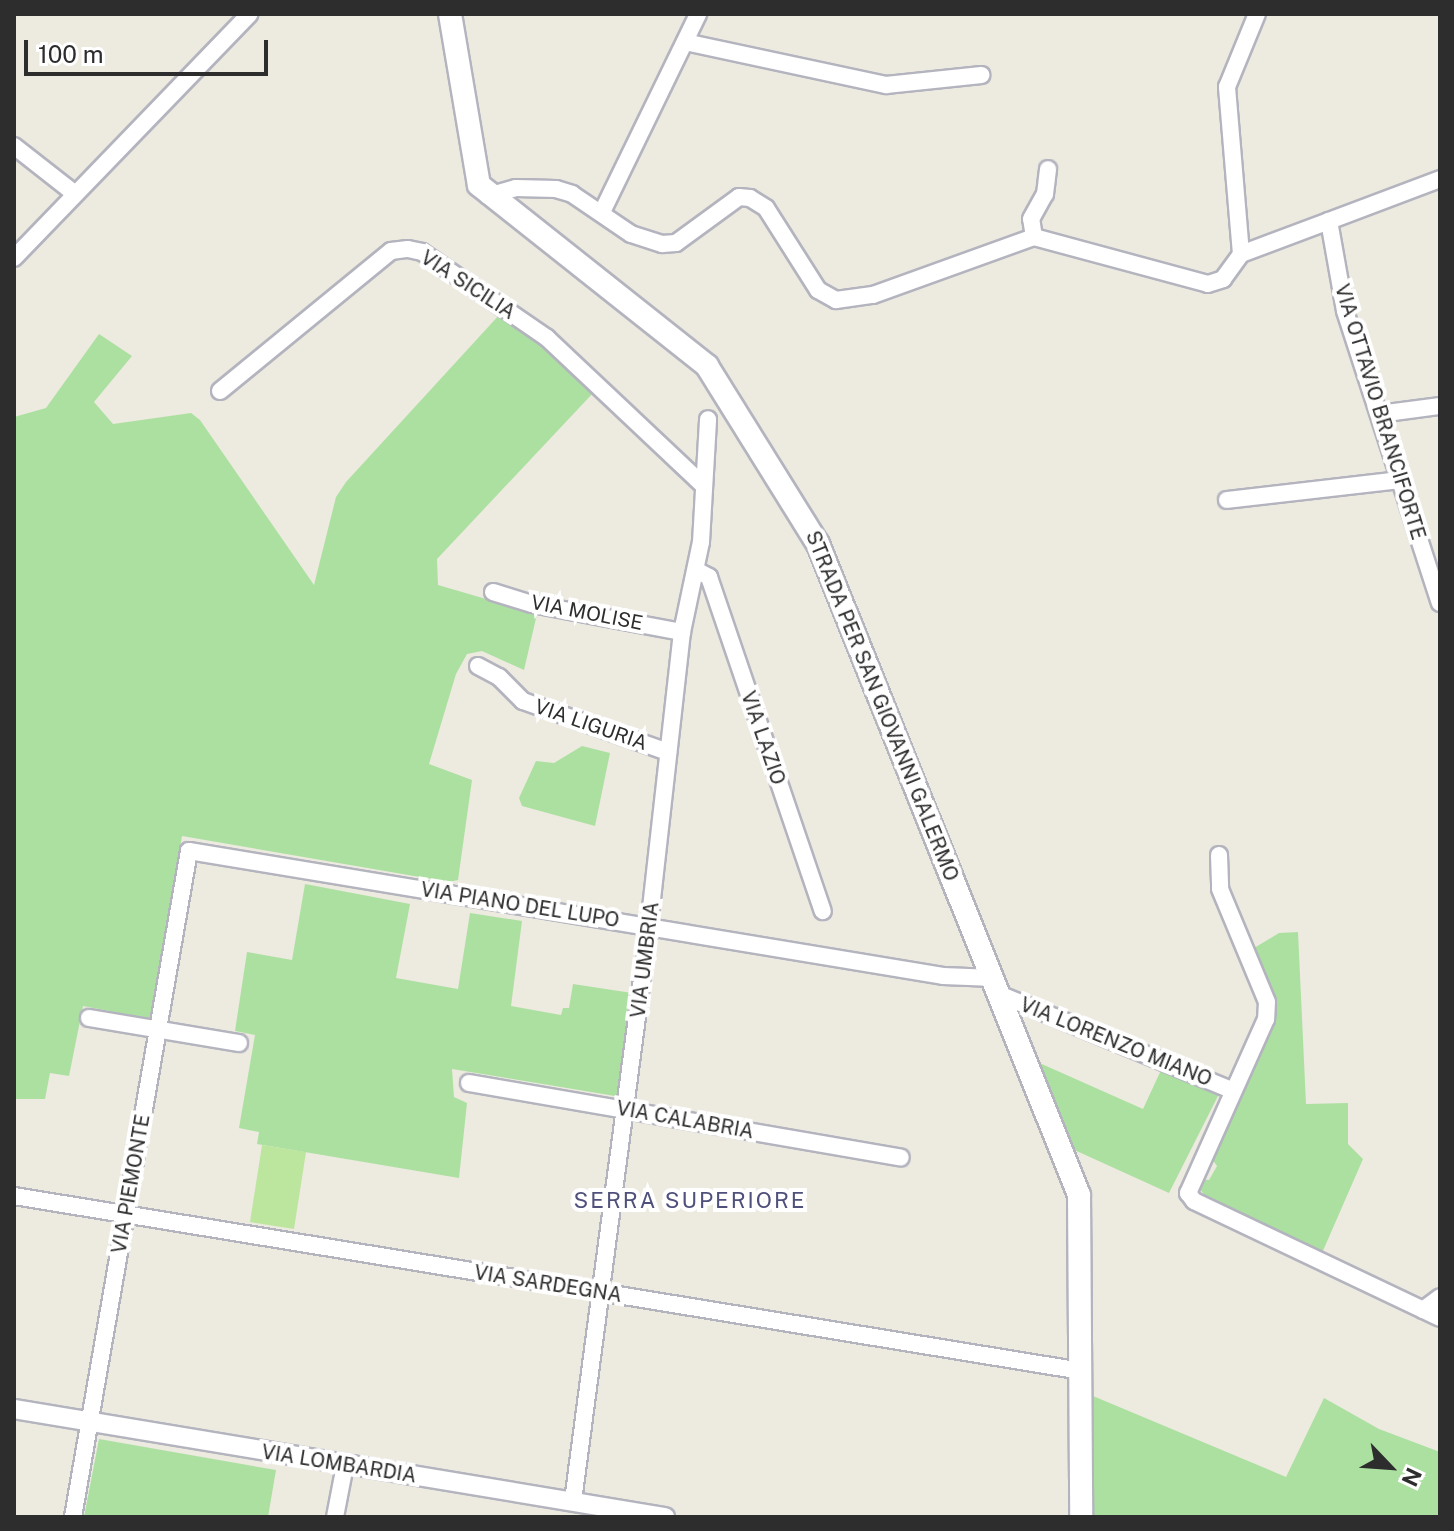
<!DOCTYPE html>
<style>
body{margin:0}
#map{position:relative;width:1454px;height:1531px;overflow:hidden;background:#edeae0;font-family:"Public Sans",sans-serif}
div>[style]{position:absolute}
.green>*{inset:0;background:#ace0a1}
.pitch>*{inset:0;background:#bce69e}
.roads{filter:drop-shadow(2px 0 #b4b4bf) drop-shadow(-2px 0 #b4b4bf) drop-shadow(0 2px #b4b4bf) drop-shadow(0 -2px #b4b4bf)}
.minor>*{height:16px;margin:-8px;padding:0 8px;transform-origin:8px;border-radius:8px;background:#fff}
.tertiary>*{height:18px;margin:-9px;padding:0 9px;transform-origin:9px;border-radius:9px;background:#fff}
.secondary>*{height:22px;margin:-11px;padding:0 11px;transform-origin:11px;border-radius:11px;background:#fff}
span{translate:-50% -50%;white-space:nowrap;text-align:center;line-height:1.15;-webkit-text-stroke:8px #fff;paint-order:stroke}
.street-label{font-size:20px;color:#2d2d2d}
.neighbourhood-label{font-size:22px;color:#4f507b;letter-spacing:2px}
.frame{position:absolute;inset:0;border:16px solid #2d2d2d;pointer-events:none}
.north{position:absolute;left:1350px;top:1427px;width:80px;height:80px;-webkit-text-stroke:6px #fff;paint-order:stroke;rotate:115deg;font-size:22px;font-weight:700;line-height:32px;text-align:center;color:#2d2d2d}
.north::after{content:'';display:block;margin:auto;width:28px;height:36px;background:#2d2d2d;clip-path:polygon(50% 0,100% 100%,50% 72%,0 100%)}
.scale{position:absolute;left:24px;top:40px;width:244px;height:36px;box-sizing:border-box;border:4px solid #2d2d2d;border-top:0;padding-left:10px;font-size:24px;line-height:28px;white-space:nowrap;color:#2d2d2d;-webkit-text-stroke:6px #fff;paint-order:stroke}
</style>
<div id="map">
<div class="green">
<i style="clip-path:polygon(501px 313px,538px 339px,594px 392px,437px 559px,438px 585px,537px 614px,524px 670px,482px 651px,467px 654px,456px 674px,429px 764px,472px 780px,458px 880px,449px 882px,182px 836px,151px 1019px,83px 1006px,69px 1076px,50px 1073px,45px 1099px,14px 1099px,14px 417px,46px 408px,99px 334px,132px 356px,94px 402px,113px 424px,191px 413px,200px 420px,314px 585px,336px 497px,346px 482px)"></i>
<i style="clip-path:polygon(582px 746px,610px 753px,595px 826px,522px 806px,519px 798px,536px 761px,554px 763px)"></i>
<i style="clip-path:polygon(305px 884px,410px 904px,396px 978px,458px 989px,470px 913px,522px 921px,511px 1006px,561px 1015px,563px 1008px,569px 1008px,573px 984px,632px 993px,621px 1097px,452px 1069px,454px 1097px,467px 1103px,459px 1178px,257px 1144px,259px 1132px,239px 1128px,255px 1035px,235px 1031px,247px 952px,292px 960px)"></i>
<i style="clip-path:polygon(1298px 932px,1306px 1104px,1348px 1103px,1348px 1144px,1363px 1159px,1322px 1253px,1207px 1199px,1198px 1186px,1199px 1179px,1209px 1180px,1217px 1166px,1210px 1156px,1274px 1018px,1274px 1002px,1254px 948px,1279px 933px)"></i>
<i style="clip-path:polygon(1035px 1061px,1143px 1109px,1162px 1068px,1220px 1092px,1169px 1193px,1070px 1148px)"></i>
<i style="clip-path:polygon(1093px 1396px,1286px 1477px,1324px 1398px,1379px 1429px,1440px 1452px,1440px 1517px,1093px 1517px)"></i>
<i style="clip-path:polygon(99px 1439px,276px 1470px,268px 1517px,84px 1517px)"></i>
</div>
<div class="pitch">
<i style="clip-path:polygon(262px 1145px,306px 1152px,294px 1229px,250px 1222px)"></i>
</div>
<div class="roads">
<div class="minor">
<i style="left:685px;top:42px;width:206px;rotate:12.1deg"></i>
<i style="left:886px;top:85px;width:96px;rotate:-6deg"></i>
<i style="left:14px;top:146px;width:76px;rotate:38.1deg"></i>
<i style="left:488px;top:196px;width:29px;rotate:-16deg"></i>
<i style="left:516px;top:188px;width:40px;rotate:1.4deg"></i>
<i style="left:556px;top:189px;width:17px;rotate:17deg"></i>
<i style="left:572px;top:194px;width:71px;rotate:34.1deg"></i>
<i style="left:631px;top:234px;width:33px;rotate:18deg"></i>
<i style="left:662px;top:244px;width:14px;rotate:-4deg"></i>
<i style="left:676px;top:243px;width:78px;rotate:-36.1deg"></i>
<i style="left:739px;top:197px;width:11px;rotate:5deg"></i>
<i style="left:750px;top:198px;width:19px;rotate:32deg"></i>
<i style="left:766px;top:208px;width:97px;rotate:57.6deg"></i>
<i style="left:818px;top:290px;width:21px;rotate:29deg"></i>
<i style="left:836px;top:300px;width:37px;rotate:-8deg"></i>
<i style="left:873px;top:295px;width:171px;rotate:-19.8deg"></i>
<i style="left:1034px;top:237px;width:180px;rotate:15.1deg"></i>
<i style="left:1208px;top:284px;width:16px;rotate:-18deg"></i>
<i style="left:1223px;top:279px;width:31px;rotate:-54deg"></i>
<i style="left:1241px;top:254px;width:94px;rotate:-20.6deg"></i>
<i style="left:1329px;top:221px;width:91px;rotate:79.9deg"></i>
<i style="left:1345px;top:311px;width:307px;rotate:72deg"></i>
<i style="left:602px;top:212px;width:220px;rotate:-64.1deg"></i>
<i style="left:1329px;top:221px;width:119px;rotate:-20.7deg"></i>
<i style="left:1034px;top:237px;width:18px;rotate:-99deg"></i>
<i style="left:1031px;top:219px;width:29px;rotate:-61deg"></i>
<i style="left:1045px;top:194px;width:25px;rotate:-83deg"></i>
<i style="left:1241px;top:254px;width:168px;rotate:-94.8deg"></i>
<i style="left:1227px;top:87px;width:79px;rotate:-67.7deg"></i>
<i style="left:14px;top:258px;width:339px;rotate:-46deg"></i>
<i style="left:220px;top:391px;width:221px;rotate:-39.3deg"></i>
<i style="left:391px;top:251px;width:17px;rotate:-7deg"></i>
<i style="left:408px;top:249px;width:14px;rotate:12deg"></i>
<i style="left:422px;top:252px;width:152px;rotate:34.5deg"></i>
<i style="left:547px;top:338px;width:213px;rotate:43.3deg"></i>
<i style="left:1379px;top:414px;width:62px;rotate:-7.5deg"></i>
<i style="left:1227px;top:500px;width:173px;rotate:-6.6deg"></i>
<i style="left:696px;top:570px;width:15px;rotate:28deg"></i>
<i style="left:709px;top:577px;width:353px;rotate:71.2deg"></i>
<i style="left:493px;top:592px;width:41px;rotate:17.1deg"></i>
<i style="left:532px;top:604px;width:153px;rotate:10.6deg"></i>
<i style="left:478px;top:666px;width:24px;rotate:28deg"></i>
<i style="left:499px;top:677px;width:34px;rotate:45deg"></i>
<i style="left:523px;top:701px;width:154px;rotate:19.4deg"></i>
<i style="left:1219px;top:855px;width:34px;rotate:88deg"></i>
<i style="left:1220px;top:889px;width:122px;rotate:67.4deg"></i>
<i style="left:1267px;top:1002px;width:17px;rotate:93deg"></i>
<i style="left:1266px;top:1019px;width:191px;rotate:114.1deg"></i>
<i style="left:1188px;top:1193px;width:10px;rotate:53deg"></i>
<i style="left:1194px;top:1201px;width:272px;rotate:25.4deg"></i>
<i style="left:1001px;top:995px;width:250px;rotate:22.4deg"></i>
<i style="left:89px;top:1018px;width:152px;rotate:9.5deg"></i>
<i style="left:469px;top:1083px;width:438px;rotate:9.8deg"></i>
<i style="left:14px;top:1196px;width:1082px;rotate:9.31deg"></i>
<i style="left:1423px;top:1310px;width:21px;rotate:-37deg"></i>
<i style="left:573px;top:1501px;width:580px;rotate:-82.47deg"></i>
<i style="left:649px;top:926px;width:296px;rotate:-83.6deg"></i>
<i style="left:682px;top:632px;width:92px;rotate:-78.1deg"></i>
<i style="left:701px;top:542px;width:123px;rotate:-86.7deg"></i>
<i style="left:73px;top:1517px;width:676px;rotate:-80.12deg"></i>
<i style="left:189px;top:851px;width:764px;rotate:9.41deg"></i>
<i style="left:943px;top:976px;width:51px;rotate:2.2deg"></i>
<i style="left:335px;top:1517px;width:53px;rotate:-79.1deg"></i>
</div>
<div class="tertiary">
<i style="left:14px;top:1409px;width:660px;rotate:9.42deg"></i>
</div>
<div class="secondary">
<i style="left:450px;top:14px;width:173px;rotate:80.4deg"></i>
<i style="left:479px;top:185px;width:291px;rotate:38.4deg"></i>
<i style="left:707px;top:366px;width:210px;rotate:58.1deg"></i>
<i style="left:818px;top:544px;width:701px;rotate:68.15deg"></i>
<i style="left:1079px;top:1195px;width:322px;rotate:89.6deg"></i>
</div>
</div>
<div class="street-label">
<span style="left:468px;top:285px;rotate:33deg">VIA SICILIA</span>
<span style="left:1380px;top:412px;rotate:73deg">VIA OTTAVIO BRANCIFORTE</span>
<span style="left:587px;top:613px;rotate:11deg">VIA MOLISE</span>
<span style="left:882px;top:706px;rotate:68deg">STRADA PER SAN GIOVANNI GALERMO</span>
<span style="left:591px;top:725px;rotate:19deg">VIA LIGURIA</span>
<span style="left:763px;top:738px;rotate:71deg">VIA LAZIO</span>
<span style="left:520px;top:905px;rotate:9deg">VIA PIANO DEL LUPO</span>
<span style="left:645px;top:960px;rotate:-83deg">VIA UMBRIA</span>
<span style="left:1116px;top:1042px;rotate:22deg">VIA LORENZO MIANO</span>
<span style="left:685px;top:1120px;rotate:10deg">VIA CALABRIA</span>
<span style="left:131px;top:1184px;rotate:-80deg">VIA PIEMONTE</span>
<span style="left:548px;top:1284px;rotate:9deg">VIA SARDEGNA</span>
<span style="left:339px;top:1464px;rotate:9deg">VIA LOMBARDIA</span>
</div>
<div class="neighbourhood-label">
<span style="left:690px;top:1201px">SERRA SUPERIORE</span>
</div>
<div class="frame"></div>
<div class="north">N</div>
<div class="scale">100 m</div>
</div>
